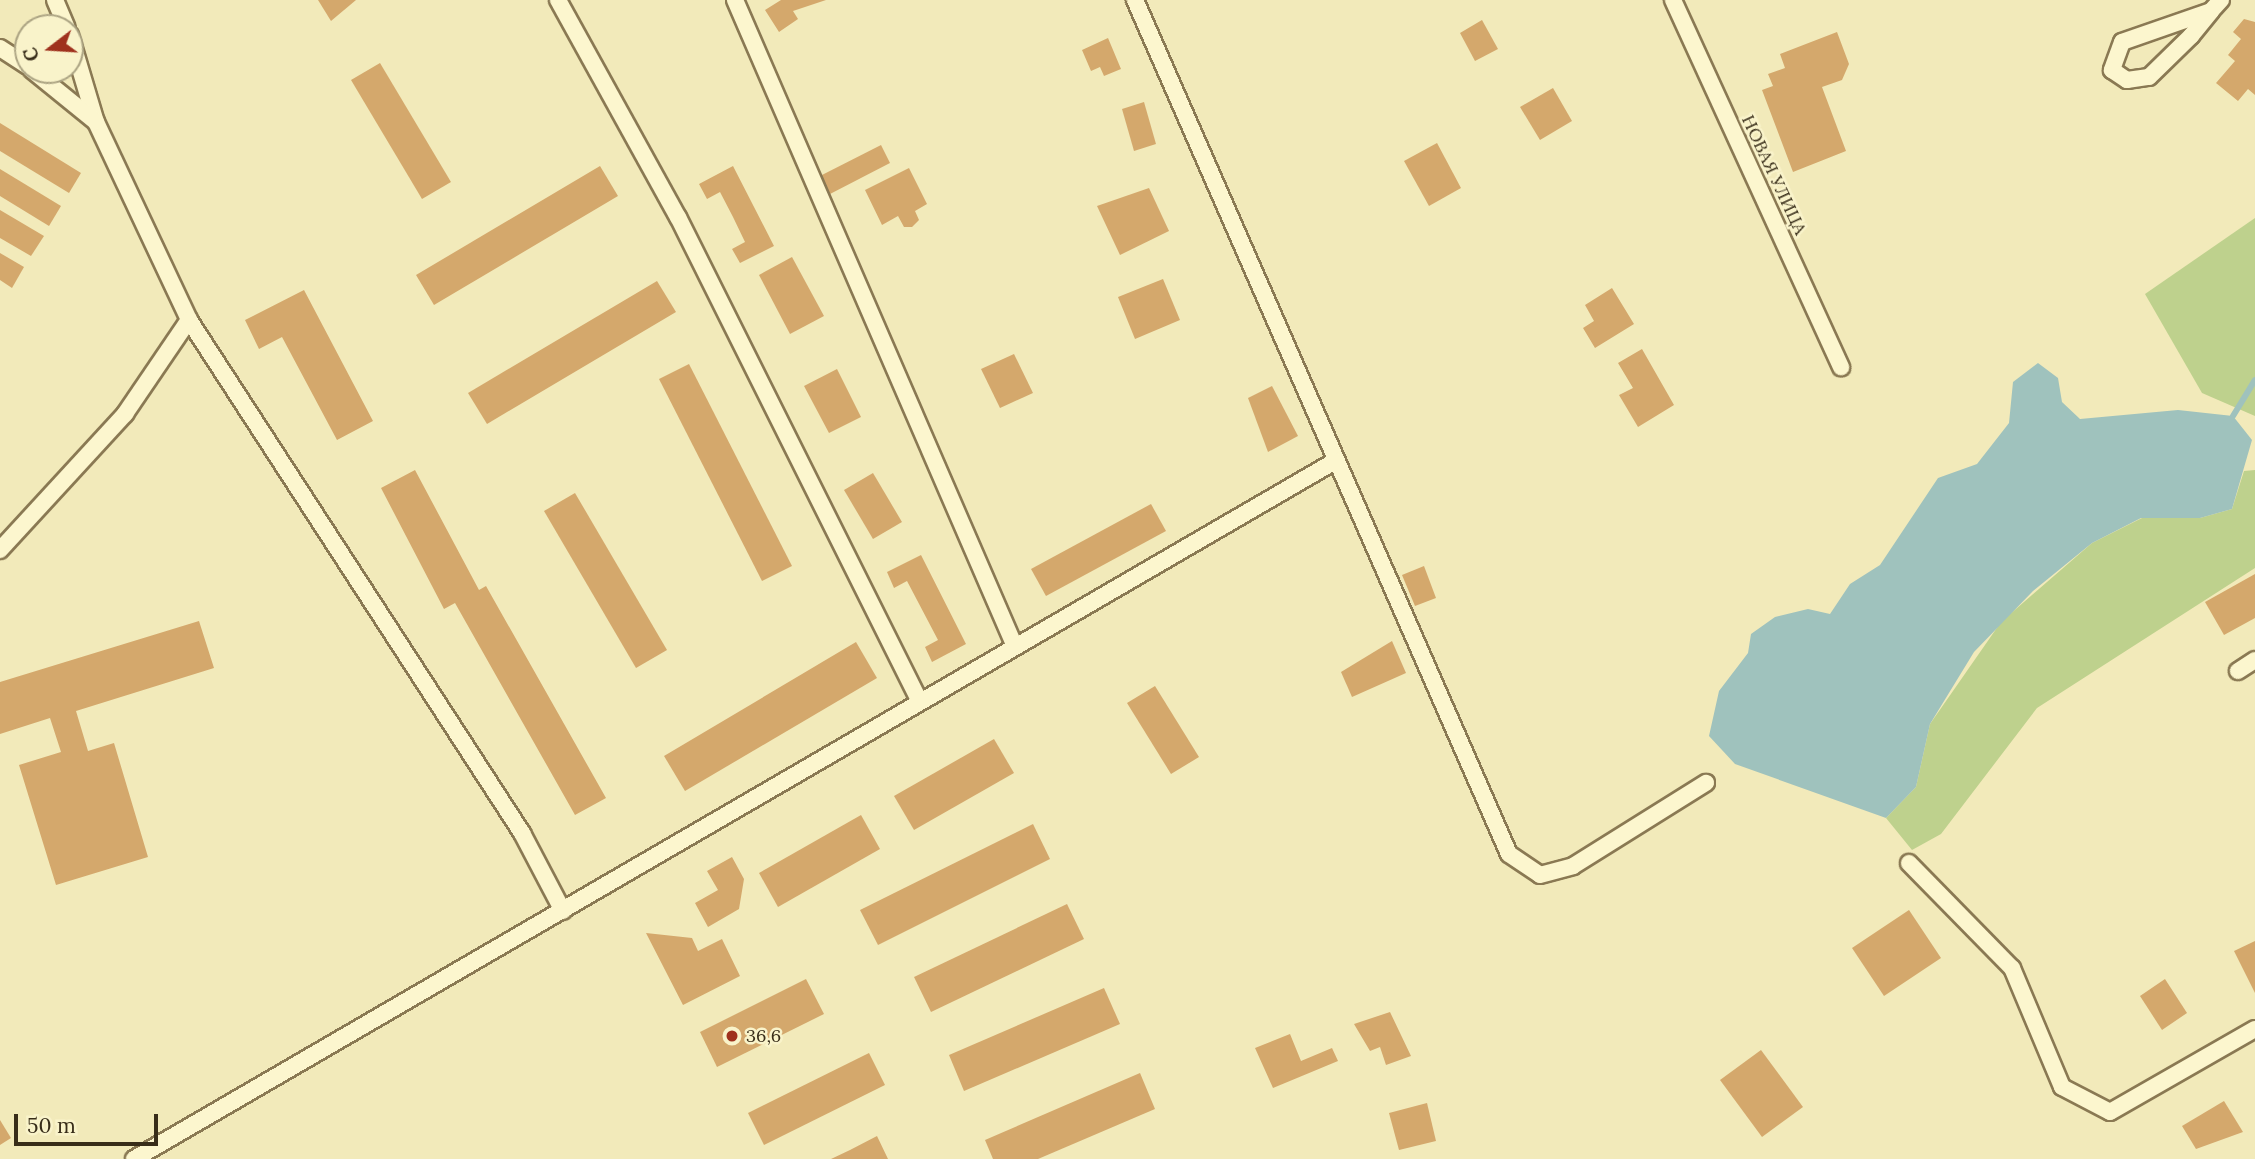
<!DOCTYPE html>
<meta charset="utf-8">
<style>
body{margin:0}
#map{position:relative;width:2255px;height:1159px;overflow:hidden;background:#f2eaba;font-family:Lora,serif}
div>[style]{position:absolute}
.green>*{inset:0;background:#bed18d}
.water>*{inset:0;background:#9fc2bd}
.stream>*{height:6px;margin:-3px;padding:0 3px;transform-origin:3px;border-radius:3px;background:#9fc2bd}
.building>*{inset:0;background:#d4a86c}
.roads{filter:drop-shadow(2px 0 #8a7953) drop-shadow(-2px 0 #8a7953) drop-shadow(0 2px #8a7953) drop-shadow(0 -2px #8a7953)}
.street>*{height:16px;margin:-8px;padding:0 8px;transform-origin:8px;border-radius:8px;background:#fcf6ce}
.dots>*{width:19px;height:19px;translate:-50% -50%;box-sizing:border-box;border:4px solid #f9f3ca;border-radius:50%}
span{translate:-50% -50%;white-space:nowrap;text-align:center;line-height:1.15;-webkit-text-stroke:5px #f9f3ca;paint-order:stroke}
.street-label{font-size:18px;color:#382d19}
.poi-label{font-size:18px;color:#382d19}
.left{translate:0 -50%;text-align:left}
.north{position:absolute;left:14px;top:14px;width:70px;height:70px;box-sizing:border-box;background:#f9f3ca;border:2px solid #aca483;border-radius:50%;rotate:253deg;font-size:19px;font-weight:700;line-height:28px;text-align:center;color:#382d19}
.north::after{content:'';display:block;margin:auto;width:24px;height:32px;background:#9f311d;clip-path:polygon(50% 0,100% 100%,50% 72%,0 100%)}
.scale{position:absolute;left:14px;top:1114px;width:144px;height:32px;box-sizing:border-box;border:4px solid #382d19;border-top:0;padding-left:9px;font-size:21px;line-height:24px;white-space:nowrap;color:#382d19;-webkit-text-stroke:5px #f9f3ca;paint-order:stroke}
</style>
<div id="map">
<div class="green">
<i style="clip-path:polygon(2255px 218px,2255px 416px,2202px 393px,2145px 294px)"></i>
<i style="clip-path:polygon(2255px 470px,2255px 568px,2037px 708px,1941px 834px,1912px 850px,1886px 818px,1916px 787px,1930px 724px,2001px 622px,2092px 543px,2142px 518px,2200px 518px,2232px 509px,2244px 471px)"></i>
</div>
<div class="water">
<i style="clip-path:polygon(2038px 363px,2058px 378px,2062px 402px,2080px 419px,2178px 410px,2233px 416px,2252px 440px,2232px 509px,2200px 518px,2141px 518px,2092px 543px,2033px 591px,1974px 652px,1930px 724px,1916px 787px,1886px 818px,1735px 764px,1709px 736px,1719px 691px,1748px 653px,1751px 634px,1775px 617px,1808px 609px,1830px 614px,1850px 584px,1880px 565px,1938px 478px,1977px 464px,2009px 423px,2013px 382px)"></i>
</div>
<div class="stream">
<i style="left:2233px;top:416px;width:42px;rotate:-58.6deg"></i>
</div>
<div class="building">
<i style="clip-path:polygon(356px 0,331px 21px,318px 0)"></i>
<i style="clip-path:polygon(781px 0,826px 0,793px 11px,798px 19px,779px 32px,765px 10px)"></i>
<i style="clip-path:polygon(2244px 19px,2255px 22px,2255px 95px,2248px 89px,2238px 101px,2216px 83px,2235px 61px,2228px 55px,2241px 39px,2233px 32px)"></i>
<i style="clip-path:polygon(1482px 20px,1498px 49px,1475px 61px,1460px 33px)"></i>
<i style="clip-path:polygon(1837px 32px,1849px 64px,1842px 80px,1822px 87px,1846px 151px,1793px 172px,1762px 90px,1773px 86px,1768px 74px,1785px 68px,1780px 54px)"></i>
<i style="clip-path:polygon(1108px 38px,1121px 69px,1104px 76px,1100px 67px,1091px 71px,1082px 50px)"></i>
<i style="clip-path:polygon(380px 63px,451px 182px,422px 199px,351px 80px)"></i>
<i style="clip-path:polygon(1553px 88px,1572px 121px,1540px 140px,1520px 107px)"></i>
<i style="clip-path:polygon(1144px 102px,1156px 144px,1134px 151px,1122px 109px)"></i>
<i style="clip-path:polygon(0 123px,81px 173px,69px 193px,0 151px)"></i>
<i style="clip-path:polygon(1437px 143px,1461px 188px,1429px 206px,1404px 161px)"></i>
<i style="clip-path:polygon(881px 145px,890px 163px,830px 194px,820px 176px)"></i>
<i style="clip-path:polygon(600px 166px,618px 196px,434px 305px,416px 275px)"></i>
<i style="clip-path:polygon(733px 166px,774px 246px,740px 263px,732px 249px,745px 242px,733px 217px,720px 192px,707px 199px,699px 184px)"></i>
<i style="clip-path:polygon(909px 168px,927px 204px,915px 211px,919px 220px,912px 227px,904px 227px,898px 216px,882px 225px,865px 190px)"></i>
<i style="clip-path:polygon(0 169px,61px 206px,49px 226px,0 196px)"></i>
<i style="clip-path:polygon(1149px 188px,1169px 231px,1120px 255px,1097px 206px)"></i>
<i style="clip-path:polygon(0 210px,44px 236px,31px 256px,0 238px)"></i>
<i style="clip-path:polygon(0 253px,24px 267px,12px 288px,0 280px)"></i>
<i style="clip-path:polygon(792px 257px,824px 316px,790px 334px,759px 275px)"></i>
<i style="clip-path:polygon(1163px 279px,1180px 320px,1135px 339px,1118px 297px)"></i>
<i style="clip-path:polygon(657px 281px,676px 312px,487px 424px,468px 393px)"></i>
<i style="clip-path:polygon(1612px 288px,1634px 324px,1595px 348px,1583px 328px,1594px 321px,1585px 305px)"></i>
<i style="clip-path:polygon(304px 290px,373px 421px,337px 440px,282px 337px,259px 349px,245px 320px)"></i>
<i style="clip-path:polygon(1642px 349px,1674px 405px,1638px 427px,1619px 395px,1633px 388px,1618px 363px)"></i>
<i style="clip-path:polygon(1014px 354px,1033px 393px,1000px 408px,981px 369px)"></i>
<i style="clip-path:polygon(689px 364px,792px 566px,762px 581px,659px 379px)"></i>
<i style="clip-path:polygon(837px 369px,861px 417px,829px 433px,804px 386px)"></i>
<i style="clip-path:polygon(1272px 386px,1298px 436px,1268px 452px,1248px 398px)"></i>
<i style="clip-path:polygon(415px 470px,479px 590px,486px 586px,606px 798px,575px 815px,455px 603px,444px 609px,381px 488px)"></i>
<i style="clip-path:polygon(873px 473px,902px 522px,873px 539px,844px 490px)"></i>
<i style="clip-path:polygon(575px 493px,667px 650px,636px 668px,544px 511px)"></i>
<i style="clip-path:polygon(1151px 504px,1166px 531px,1046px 596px,1031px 569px)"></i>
<i style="clip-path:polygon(921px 555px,966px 644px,932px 662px,925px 647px,938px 640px,907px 581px,894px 588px,887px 572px)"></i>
<i style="clip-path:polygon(1424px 566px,1436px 598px,1415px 606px,1402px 575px)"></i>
<i style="clip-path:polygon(2255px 574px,2255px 618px,2224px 635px,2205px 602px)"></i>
<i style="clip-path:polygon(199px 621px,214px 668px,76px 711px,88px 751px,114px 743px,148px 857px,56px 885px,19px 765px,61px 752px,50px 718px,0 734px,0 682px)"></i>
<i style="clip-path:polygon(1392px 641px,1406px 673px,1352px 697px,1341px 672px)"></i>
<i style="clip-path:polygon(856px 642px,877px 678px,685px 791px,664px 756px)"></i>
<i style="clip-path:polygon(1155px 686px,1199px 757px,1171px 774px,1127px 703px)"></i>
<i style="clip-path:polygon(994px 739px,1014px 773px,914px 830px,894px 796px)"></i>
<i style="clip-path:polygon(861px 815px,880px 849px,778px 907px,759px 873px)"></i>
<i style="clip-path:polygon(1033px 824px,1050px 859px,878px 945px,860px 910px)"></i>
<i style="clip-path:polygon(732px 857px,744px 879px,739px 909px,708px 927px,695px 903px,718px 890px,707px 871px)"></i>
<i style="clip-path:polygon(1067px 904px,1084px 939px,931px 1012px,914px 977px)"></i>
<i style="clip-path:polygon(1909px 910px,1941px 958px,1884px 996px,1852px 948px)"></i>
<i style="clip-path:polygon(646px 933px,692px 938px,698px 951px,722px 939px,740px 976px,683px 1005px)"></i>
<i style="clip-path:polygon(2255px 941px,2255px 993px,2234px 951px)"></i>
<i style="clip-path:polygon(806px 979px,824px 1014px,717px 1067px,700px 1032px)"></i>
<i style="clip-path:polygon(2165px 979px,2187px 1013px,2162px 1030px,2140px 996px)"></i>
<i style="clip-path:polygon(1104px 988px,1120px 1024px,964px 1091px,949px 1055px)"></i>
<i style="clip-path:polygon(1390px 1012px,1411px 1056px,1386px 1065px,1380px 1047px,1370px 1051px,1354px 1024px)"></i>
<i style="clip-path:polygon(1290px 1034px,1301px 1061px,1332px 1048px,1338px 1061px,1273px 1088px,1255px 1048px)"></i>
<i style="clip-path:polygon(1761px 1050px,1803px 1107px,1762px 1137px,1720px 1080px)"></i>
<i style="clip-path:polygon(869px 1053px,885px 1085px,764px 1145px,748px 1113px)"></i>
<i style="clip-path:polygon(1140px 1073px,1155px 1109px,1038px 1159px,993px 1159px,985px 1140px)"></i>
<i style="clip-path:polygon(2224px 1101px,2243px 1132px,2196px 1149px,2182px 1126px)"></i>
<i style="clip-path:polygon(1427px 1103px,1436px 1141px,1399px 1150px,1389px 1113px)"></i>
<i style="clip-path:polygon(0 1120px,11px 1138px,0 1145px)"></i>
<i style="clip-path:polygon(877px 1136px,888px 1159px,831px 1159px,850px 1150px)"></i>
</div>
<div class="roads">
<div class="street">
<i style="left:55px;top:0;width:30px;rotate:67deg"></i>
<i style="left:558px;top:0;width:248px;rotate:61.1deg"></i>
<i style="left:678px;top:217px;width:538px;rotate:63.48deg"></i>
<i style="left:735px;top:0;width:700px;rotate:66.59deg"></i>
<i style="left:1135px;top:0;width:932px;rotate:66.35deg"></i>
<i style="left:1509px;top:854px;width:37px;rotate:34deg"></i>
<i style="left:1540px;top:875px;width:34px;rotate:-15deg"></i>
<i style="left:1573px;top:866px;width:157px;rotate:-32deg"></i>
<i style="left:1673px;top:0;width:404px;rotate:65.4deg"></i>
<i style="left:2211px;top:11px;width:94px;rotate:160.8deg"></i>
<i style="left:2122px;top:42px;width:30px;rotate:110deg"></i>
<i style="left:2112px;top:70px;width:18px;rotate:34deg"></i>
<i style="left:2127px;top:80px;width:22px;rotate:-8deg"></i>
<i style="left:2149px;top:77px;width:59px;rotate:-44.3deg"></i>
<i style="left:2191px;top:36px;width:32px;rotate:-51deg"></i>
<i style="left:2211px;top:11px;width:15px;rotate:-48deg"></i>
<i style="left:70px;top:35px;width:91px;rotate:73.4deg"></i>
<i style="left:96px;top:122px;width:219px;rotate:64.8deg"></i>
<i style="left:189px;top:320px;width:612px;rotate:57.01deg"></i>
<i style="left:522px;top:833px;width:88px;rotate:62.3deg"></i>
<i style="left:0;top:48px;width:33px;rotate:33deg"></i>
<i style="left:32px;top:70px;width:82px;rotate:39.1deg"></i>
<i style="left:0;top:550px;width:185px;rotate:-47.4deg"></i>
<i style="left:125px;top:414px;width:114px;rotate:-55.8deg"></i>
<i style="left:2238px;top:671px;width:20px;rotate:-33deg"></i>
<i style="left:1909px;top:863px;width:147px;rotate:45.6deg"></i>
<i style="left:2012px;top:968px;width:129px;rotate:67.2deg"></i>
<i style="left:2062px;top:1087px;width:54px;rotate:27.5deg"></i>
<i style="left:2110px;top:1112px;width:167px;rotate:-29.8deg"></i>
<i style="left:134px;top:1159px;width:1389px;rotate:-30.16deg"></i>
</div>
</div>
<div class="dots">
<i style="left:732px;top:1036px;background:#9f311d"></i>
</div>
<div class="street-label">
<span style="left:1774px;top:175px;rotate:65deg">НОВАЯ УЛИЦА</span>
</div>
<div class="poi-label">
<span class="left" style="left:746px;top:1036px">36,6</span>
</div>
<div class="north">С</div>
<div class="scale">50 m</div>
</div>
